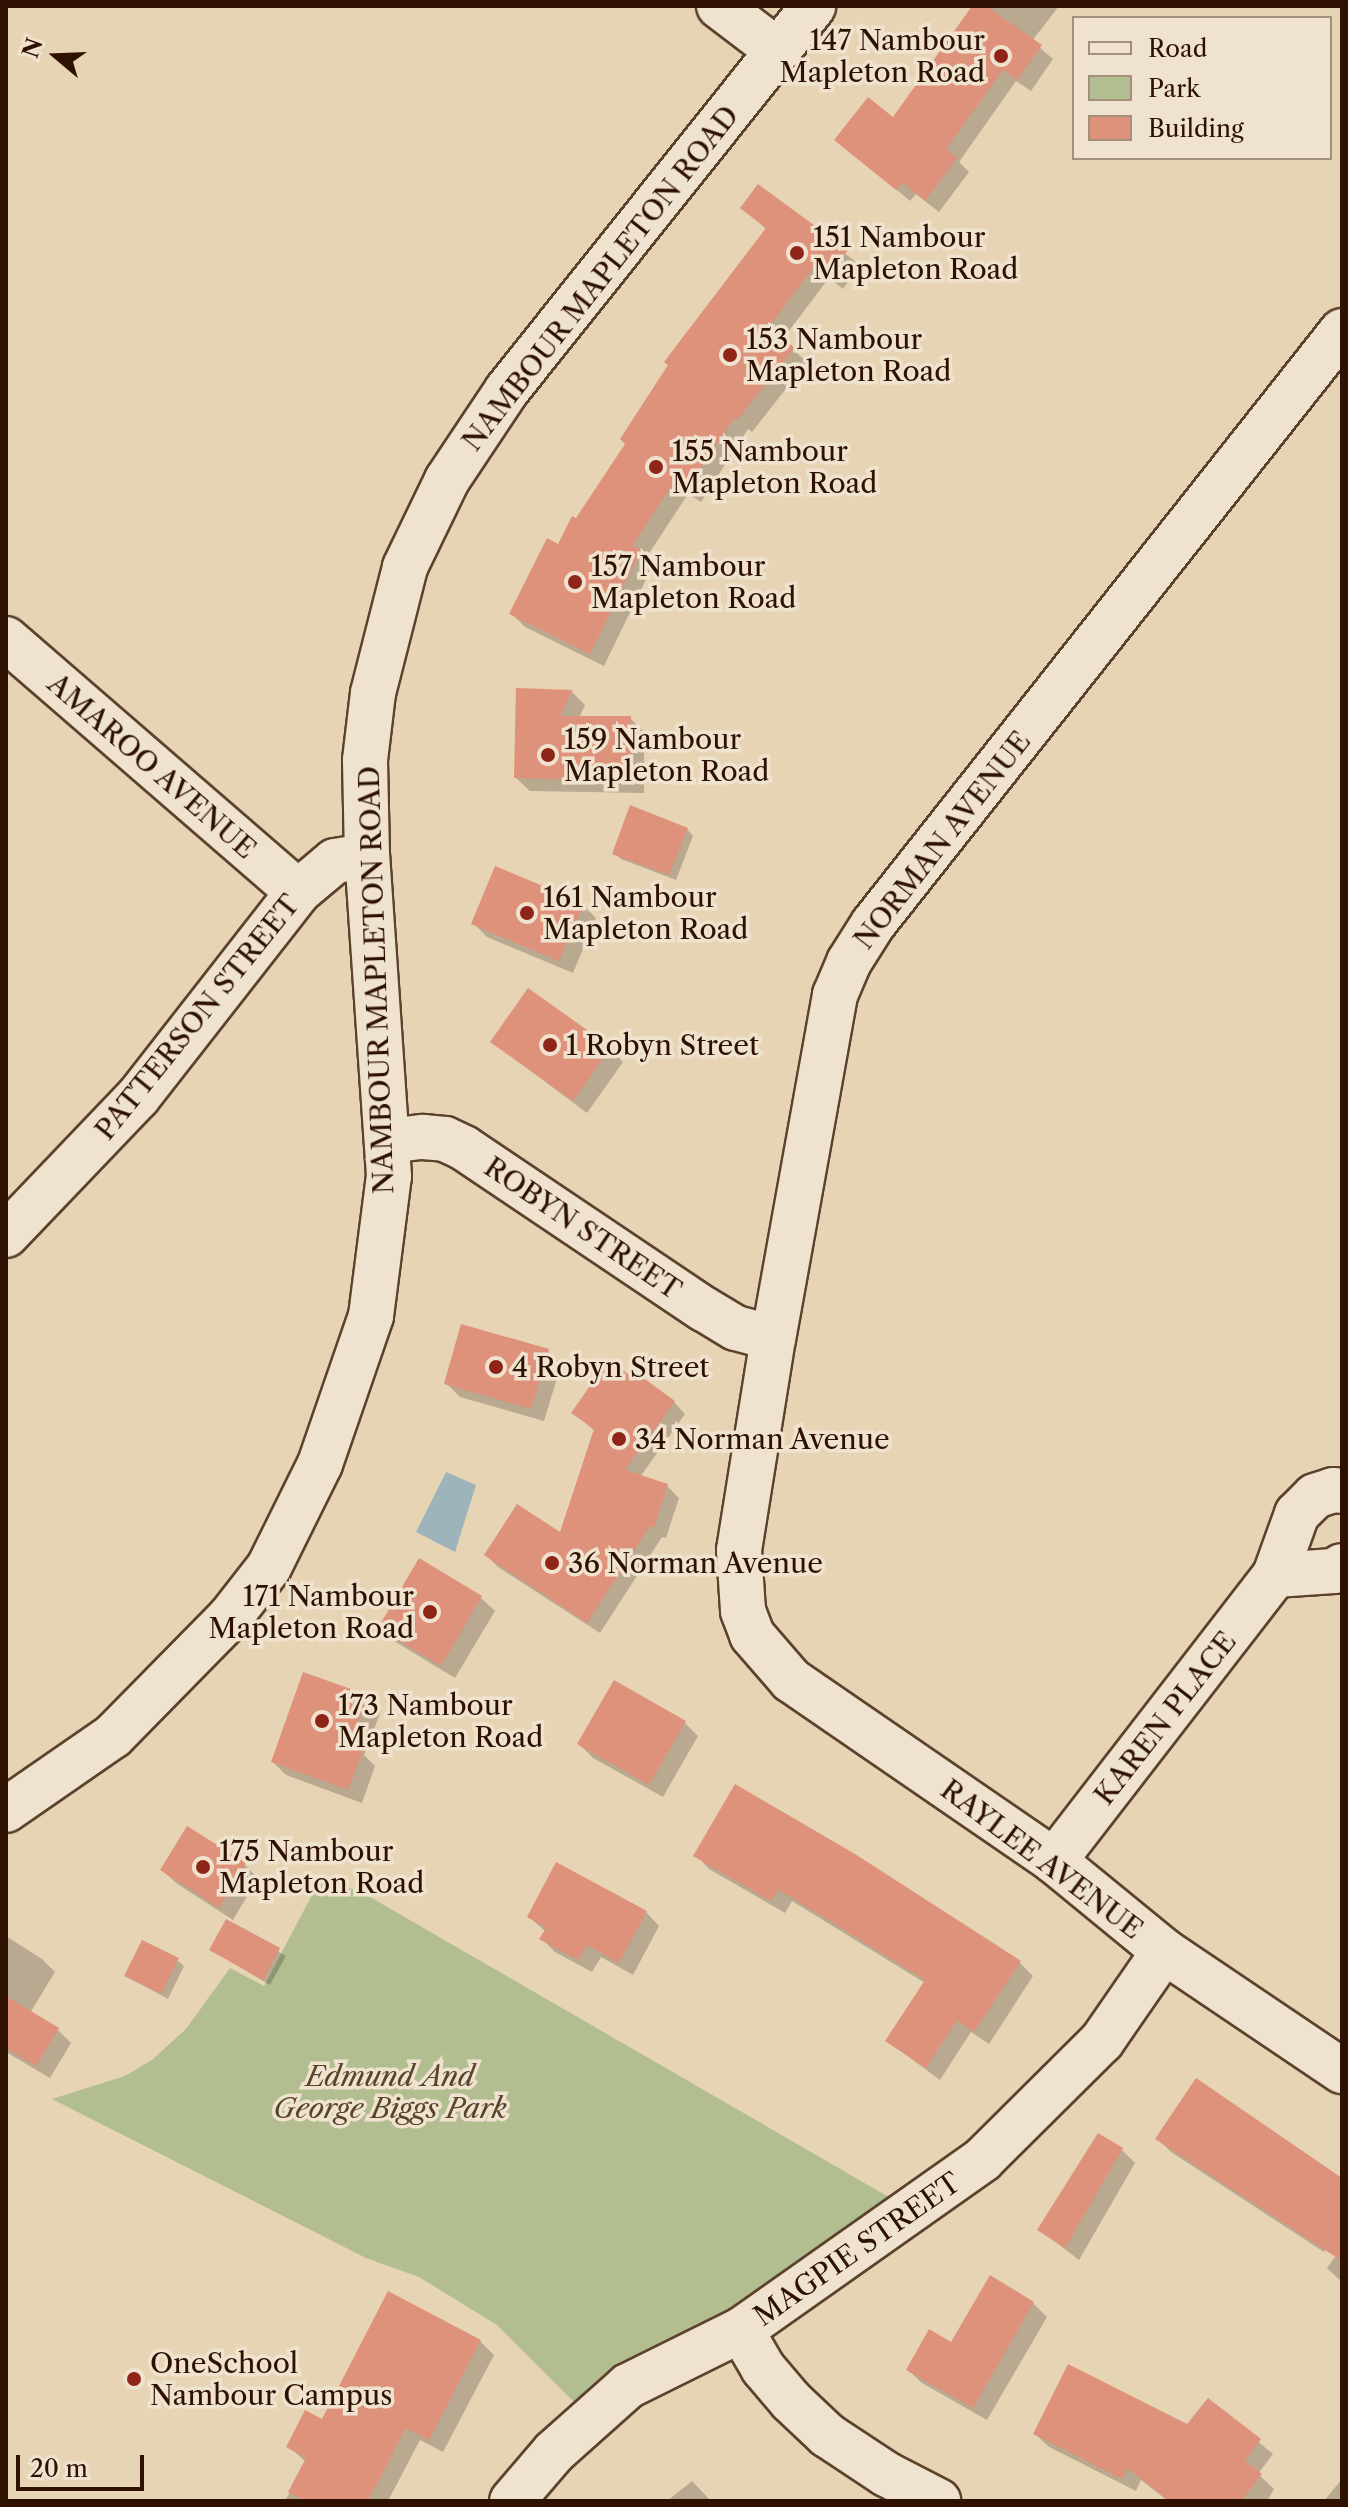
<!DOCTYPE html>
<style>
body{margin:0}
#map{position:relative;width:1348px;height:2507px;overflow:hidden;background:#e7d4b5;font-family:"Libre Caslon Text",serif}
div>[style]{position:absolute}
.green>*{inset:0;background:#b2bd90}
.water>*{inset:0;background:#9db5ba}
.shadow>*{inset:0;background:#0003}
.building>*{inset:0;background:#de917b}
.roads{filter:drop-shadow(2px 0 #5c422d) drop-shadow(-2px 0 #5c422d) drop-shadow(0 2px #5c422d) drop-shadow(0 -2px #5c422d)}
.street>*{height:44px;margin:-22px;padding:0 22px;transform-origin:22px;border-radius:22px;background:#efe3cf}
.secondary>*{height:44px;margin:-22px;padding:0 22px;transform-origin:22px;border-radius:22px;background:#efe3cf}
.dots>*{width:22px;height:22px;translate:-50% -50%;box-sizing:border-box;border:4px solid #efe3cf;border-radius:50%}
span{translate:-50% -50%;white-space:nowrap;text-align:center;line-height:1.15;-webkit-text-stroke:7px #efe3cf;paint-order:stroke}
.poi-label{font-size:28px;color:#2e1100}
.right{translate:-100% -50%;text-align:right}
.left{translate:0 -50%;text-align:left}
.street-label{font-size:28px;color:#2e1100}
.park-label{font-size:28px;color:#56452b;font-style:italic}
.frame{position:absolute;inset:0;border:8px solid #2e1100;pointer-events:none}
.legend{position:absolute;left:1072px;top:16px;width:260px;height:144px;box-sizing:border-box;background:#efe3cf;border:2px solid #a28f7c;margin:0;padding:10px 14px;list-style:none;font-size:24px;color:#2e1100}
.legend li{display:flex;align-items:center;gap:16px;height:40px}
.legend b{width:40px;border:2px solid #a28f7c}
.north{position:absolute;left:16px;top:16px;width:80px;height:80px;-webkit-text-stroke:6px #efe3cf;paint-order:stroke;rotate:289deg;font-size:22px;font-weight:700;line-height:32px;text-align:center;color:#2e1100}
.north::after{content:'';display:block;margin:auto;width:28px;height:36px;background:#2e1100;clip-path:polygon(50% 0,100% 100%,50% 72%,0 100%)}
.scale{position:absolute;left:16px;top:2455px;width:128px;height:36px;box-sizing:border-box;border:4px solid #2e1100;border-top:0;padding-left:10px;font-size:24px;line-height:28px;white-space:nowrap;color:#2e1100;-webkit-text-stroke:6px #efe3cf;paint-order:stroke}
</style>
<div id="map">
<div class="green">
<i style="clip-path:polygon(322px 1876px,370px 1897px,913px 2211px,591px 2419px,497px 2325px,419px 2277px,366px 2258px,52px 2099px,125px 2076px,152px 2060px,186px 2029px,230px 1968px,264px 1986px)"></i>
</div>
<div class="water">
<i style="clip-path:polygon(446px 1472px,476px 1485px,455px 1552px,416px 1532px)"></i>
</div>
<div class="shadow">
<i style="clip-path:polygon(974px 6px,1059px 6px,1032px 41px,1053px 59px,1031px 91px,1016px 81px,959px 162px,969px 172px,939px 212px,916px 194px,910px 201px,837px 140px,894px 120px)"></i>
<i style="clip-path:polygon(758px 187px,860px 265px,843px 289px,829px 278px,782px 340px,807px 362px,752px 432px,748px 429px,701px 502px,688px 494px,646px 558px,653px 565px,604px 666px,525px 627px,512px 614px,577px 521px,767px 230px,743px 208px)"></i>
<i style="clip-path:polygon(572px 692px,585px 705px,579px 718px,630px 718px,644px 732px,644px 793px,530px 791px,516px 778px)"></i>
<i style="clip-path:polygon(687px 829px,693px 836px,676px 880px,621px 859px,614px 853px)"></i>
<i style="clip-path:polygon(583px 905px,596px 918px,573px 973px,487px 937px,473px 923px)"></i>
<i style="clip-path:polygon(492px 1042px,610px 1049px,623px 1062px,587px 1113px)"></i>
<i style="clip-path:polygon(548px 1351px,561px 1365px,544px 1421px,460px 1397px,446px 1383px)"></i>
<i style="clip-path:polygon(674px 1402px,685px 1414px,640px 1477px,667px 1486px,679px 1498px,666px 1538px,662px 1537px,600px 1633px,498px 1567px,486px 1555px,561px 1535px,596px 1432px,574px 1413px)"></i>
<i style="clip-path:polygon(420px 1561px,481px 1598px,495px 1611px,455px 1678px,394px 1641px,381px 1628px)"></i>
<i style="clip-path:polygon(367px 1697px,381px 1711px,364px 1755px,375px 1766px,362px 1803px,286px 1775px,273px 1762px)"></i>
<i style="clip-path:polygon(685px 1723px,698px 1736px,663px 1797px,593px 1758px,579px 1744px)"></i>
<i style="clip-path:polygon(188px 1829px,245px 1865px,258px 1878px,233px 1920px,176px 1883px,162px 1870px)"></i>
<i style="clip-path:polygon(696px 1855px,1020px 1963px,1033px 1976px,989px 2044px,971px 2032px,940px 2080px,887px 2041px,925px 1983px,792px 1901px,785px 1913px,709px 1869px)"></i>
<i style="clip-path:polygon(646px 1912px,659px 1926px,633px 1975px,601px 1957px,592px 1972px,555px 1952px,542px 1939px,546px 1932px,529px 1917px)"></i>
<i style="clip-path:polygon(227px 1921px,286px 1956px,270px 1985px,211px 1950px)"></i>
<i style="clip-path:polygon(6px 1936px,42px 1959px,55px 1972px,30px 2013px,58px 2030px,71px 2043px,50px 2078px,6px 2052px)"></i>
<i style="clip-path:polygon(177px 1960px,184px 1966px,168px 1999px,126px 1976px)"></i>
<i style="clip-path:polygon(1157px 2138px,1342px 2181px,1342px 2225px,1324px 2252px,1171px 2152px)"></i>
<i style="clip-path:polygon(1121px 2149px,1135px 2163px,1079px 2260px,1040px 2230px)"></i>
<i style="clip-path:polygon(1342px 2247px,1342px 2282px,1327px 2268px)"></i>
<i style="clip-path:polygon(1033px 2303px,1047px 2317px,987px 2420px,922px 2383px,908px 2370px)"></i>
<i style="clip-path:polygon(480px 2341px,494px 2355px,443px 2452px,420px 2440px,388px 2501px,285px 2501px,306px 2462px,288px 2446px,322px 2422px)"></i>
<i style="clip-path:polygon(1208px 2400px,1273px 2454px,1258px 2474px,1274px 2489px,1267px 2501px,1168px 2501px,1141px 2480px,1136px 2491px,1049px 2447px,1035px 2434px,1188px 2427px)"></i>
<i style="clip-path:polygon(1342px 2479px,1342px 2501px,1324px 2501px)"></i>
<i style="clip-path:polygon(692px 2481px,711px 2501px,667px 2501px)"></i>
</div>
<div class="building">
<i style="clip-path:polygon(972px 6px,986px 6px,1042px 45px,1017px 80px,1003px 70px,946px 149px,957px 158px,925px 201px,903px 183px,896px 190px,834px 140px,868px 97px,893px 117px)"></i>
<i style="clip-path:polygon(758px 184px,848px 250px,828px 277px,814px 266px,769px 327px,795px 348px,737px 420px,734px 418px,686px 490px,674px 482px,632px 546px,641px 550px,590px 654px,509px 614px,547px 538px,558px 544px,572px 516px,576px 518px,625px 444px,620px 439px,668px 365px,664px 362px,766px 228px,740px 208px)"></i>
<i style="clip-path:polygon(516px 688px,573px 690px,560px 716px,631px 716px,631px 781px,514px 778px)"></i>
<i style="clip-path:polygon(630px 805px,688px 828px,669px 875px,612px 854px)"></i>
<i style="clip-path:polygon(495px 866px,584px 903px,559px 961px,471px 924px)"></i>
<i style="clip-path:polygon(528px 988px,611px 1047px,573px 1101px,490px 1042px)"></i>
<i style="clip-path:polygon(461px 1324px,549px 1349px,531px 1409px,444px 1384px)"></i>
<i style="clip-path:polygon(608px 1360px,631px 1376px,635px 1372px,675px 1401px,625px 1470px,668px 1484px,654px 1528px,650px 1526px,587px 1623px,484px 1555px,517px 1504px,560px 1532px,594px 1429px,571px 1413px)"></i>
<i style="clip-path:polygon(419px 1558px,482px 1596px,441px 1666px,378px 1628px)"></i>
<i style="clip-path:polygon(303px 1672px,368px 1695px,349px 1746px,363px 1751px,348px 1790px,271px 1762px)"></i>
<i style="clip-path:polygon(614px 1680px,686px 1721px,649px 1785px,577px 1744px)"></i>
<i style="clip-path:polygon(735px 1784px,855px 1854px,1021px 1961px,974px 2032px,957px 2020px,926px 2068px,885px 2041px,925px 1980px,778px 1889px,771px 1901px,693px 1856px)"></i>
<i style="clip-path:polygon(187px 1826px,246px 1863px,219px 1908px,160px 1870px)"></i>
<i style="clip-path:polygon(556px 1862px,647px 1911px,619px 1963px,587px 1945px,578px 1960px,539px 1939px,546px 1928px,527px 1917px)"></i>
<i style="clip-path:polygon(226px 1919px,280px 1948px,263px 1980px,209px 1950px)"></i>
<i style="clip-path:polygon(142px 1940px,179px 1958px,161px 1994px,124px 1976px)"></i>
<i style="clip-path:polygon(6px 1996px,59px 2028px,36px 2066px,6px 2048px)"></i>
<i style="clip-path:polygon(1196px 2078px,1342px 2178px,1342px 2261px,1155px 2139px)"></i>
<i style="clip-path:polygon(1098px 2133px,1123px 2148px,1065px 2248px,1037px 2230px)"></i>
<i style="clip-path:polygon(990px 2275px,1034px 2302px,973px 2408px,906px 2370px,929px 2329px,951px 2342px)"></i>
<i style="clip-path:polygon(388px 2291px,481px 2340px,429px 2440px,406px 2428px,368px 2501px,306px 2501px,288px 2492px,306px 2458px,286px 2447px,305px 2410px,322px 2419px)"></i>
<i style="clip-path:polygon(1068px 2364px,1187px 2424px,1208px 2398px,1261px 2439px,1245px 2461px,1262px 2474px,1241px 2501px,1169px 2501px,1127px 2468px,1122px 2479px,1033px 2434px)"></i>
</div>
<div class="roads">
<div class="street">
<i style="left:719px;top:6px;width:73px;rotate:37.2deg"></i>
<i style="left:1342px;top:331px;width:756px;rotate:128.34deg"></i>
<i style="left:873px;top:924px;width:45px;rotate:122.3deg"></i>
<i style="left:849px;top:962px;width:36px;rotate:113deg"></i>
<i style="left:835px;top:995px;width:349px;rotate:100.2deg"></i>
<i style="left:773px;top:1338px;width:215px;rotate:99.1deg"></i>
<i style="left:739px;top:1550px;width:61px;rotate:86.2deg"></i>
<i style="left:743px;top:1611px;width:26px;rotate:69deg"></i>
<i style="left:752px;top:1635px;width:60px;rotate:49.1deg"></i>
<i style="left:791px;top:1680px;width:319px;rotate:34.5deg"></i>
<i style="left:1054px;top:1861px;width:142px;rotate:39.3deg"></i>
<i style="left:1164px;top:1951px;width:215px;rotate:34deg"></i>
<i style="left:6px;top:639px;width:386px;rotate:40.9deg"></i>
<i style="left:388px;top:1141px;width:35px;rotate:-7deg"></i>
<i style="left:423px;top:1137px;width:22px;rotate:5deg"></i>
<i style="left:445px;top:1139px;width:21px;rotate:25deg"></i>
<i style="left:464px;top:1148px;width:289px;rotate:33.9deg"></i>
<i style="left:704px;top:1309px;width:37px;rotate:31deg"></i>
<i style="left:736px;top:1328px;width:38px;rotate:15deg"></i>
<i style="left:6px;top:1235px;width:191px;rotate:-46.3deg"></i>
<i style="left:138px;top:1097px;width:260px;rotate:-52deg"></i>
<i style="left:298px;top:892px;width:48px;rotate:-40deg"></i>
<i style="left:335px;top:861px;width:32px;rotate:-9deg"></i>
<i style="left:1275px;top:1575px;width:59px;rotate:-3.9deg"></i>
<i style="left:1334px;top:1571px;width:9px;rotate:-32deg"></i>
<i style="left:1054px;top:1861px;width:361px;rotate:-52.3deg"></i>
<i style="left:1275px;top:1575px;width:65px;rotate:-70.2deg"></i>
<i style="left:1297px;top:1514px;width:25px;rotate:-45deg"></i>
<i style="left:1315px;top:1496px;width:19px;rotate:-18deg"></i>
<i style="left:1333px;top:1490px;width:9px;rotate:6deg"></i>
<i style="left:741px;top:2330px;width:44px;rotate:59.9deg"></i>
<i style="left:763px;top:2368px;width:43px;rotate:49.7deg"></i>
<i style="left:791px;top:2401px;width:50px;rotate:43.4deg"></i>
<i style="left:827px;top:2435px;width:71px;rotate:33.5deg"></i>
<i style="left:886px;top:2474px;width:59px;rotate:27.4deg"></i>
<i style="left:512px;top:2501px;width:65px;rotate:-49.4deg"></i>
<i style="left:554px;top:2452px;width:99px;rotate:-41.7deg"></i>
<i style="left:628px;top:2386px;width:126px;rotate:-26.4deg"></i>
<i style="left:741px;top:2330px;width:296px;rotate:-35.2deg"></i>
<i style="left:983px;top:2159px;width:168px;rotate:-44.8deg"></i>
<i style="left:1102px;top:2041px;width:109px;rotate:-55.4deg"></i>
</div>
<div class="secondary">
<i style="left:6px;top:1810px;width:130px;rotate:-34.7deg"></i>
<i style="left:113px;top:1736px;width:167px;rotate:-45.5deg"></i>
<i style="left:230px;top:1617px;width:63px;rotate:-52deg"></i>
<i style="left:269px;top:1567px;width:115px;rotate:-63.7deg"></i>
<i style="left:320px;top:1464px;width:157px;rotate:-71deg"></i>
<i style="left:371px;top:1316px;width:141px;rotate:-82.7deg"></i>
<i style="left:389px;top:1176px;width:321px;rotate:-93.9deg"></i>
<i style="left:367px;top:856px;width:96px;rotate:-91.2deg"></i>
<i style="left:365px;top:760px;width:67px;rotate:-83.2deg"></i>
<i style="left:373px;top:693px;width:130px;rotate:-75.7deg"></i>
<i style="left:405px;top:567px;width:97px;rotate:-64.2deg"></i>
<i style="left:447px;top:480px;width:108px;rotate:-56.3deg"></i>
<i style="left:507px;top:390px;width:491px;rotate:-51.4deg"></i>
</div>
</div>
<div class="dots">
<i style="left:1001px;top:56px;background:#8f2418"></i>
<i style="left:797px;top:253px;background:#8f2418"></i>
<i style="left:730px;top:355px;background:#8f2418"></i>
<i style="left:656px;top:467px;background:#8f2418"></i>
<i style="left:575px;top:582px;background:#8f2418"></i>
<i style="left:548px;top:755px;background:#8f2418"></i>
<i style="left:527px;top:913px;background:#8f2418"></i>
<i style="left:550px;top:1045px;background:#8f2418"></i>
<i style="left:496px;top:1367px;background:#8f2418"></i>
<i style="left:619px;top:1439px;background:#8f2418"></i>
<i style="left:552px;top:1563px;background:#8f2418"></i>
<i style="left:430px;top:1612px;background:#8f2418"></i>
<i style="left:322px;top:1721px;background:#8f2418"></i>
<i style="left:203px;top:1867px;background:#8f2418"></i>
<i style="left:134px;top:2379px;background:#8f2418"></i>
</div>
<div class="poi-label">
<span class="right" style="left:985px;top:56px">147 Nambour<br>Mapleton Road</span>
<span class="left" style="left:813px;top:253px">151 Nambour<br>Mapleton Road</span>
<span class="left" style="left:746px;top:355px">153 Nambour<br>Mapleton Road</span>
<span class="left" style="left:672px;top:467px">155 Nambour<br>Mapleton Road</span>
<span class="left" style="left:591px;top:582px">157 Nambour<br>Mapleton Road</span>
<span class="left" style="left:564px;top:755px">159 Nambour<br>Mapleton Road</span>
<span class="left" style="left:543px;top:913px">161 Nambour<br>Mapleton Road</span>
<span class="left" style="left:566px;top:1045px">1 Robyn Street</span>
<span class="left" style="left:512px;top:1367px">4 Robyn Street</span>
<span class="left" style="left:635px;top:1439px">34 Norman Avenue</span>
<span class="left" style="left:568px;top:1563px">36 Norman Avenue</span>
<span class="right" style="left:414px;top:1612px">171 Nambour<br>Mapleton Road</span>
<span class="left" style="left:338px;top:1721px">173 Nambour<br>Mapleton Road</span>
<span class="left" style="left:219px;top:1867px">175 Nambour<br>Mapleton Road</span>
<span class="left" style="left:150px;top:2379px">OneSchool<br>Nambour Campus</span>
</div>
<div class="street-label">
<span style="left:600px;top:278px;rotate:-52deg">NAMBOUR MAPLETON ROAD</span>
<span style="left:152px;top:766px;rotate:41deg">AMAROO AVENUE</span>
<span style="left:942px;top:840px;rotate:-52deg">NORMAN AVENUE</span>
<span style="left:376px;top:980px;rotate:-92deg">NAMBOUR MAPLETON ROAD</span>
<span style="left:197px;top:1017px;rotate:-51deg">PATTERSON STREET</span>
<span style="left:583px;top:1228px;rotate:34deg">ROBYN STREET</span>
<span style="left:1165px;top:1718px;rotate:-52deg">KAREN PLACE</span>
<span style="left:1042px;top:1859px;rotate:37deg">RAYLEE AVENUE</span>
<span style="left:857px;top:2249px;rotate:-35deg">MAGPIE STREET</span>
</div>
<div class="park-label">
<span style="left:390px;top:2092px">Edmund And<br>George Biggs Park</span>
</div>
<div class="frame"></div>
<ul class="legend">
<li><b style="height:10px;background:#efe3cf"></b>Road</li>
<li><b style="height:22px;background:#b2bd90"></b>Park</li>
<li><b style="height:22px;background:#de917b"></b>Building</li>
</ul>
<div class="north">N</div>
<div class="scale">20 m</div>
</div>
